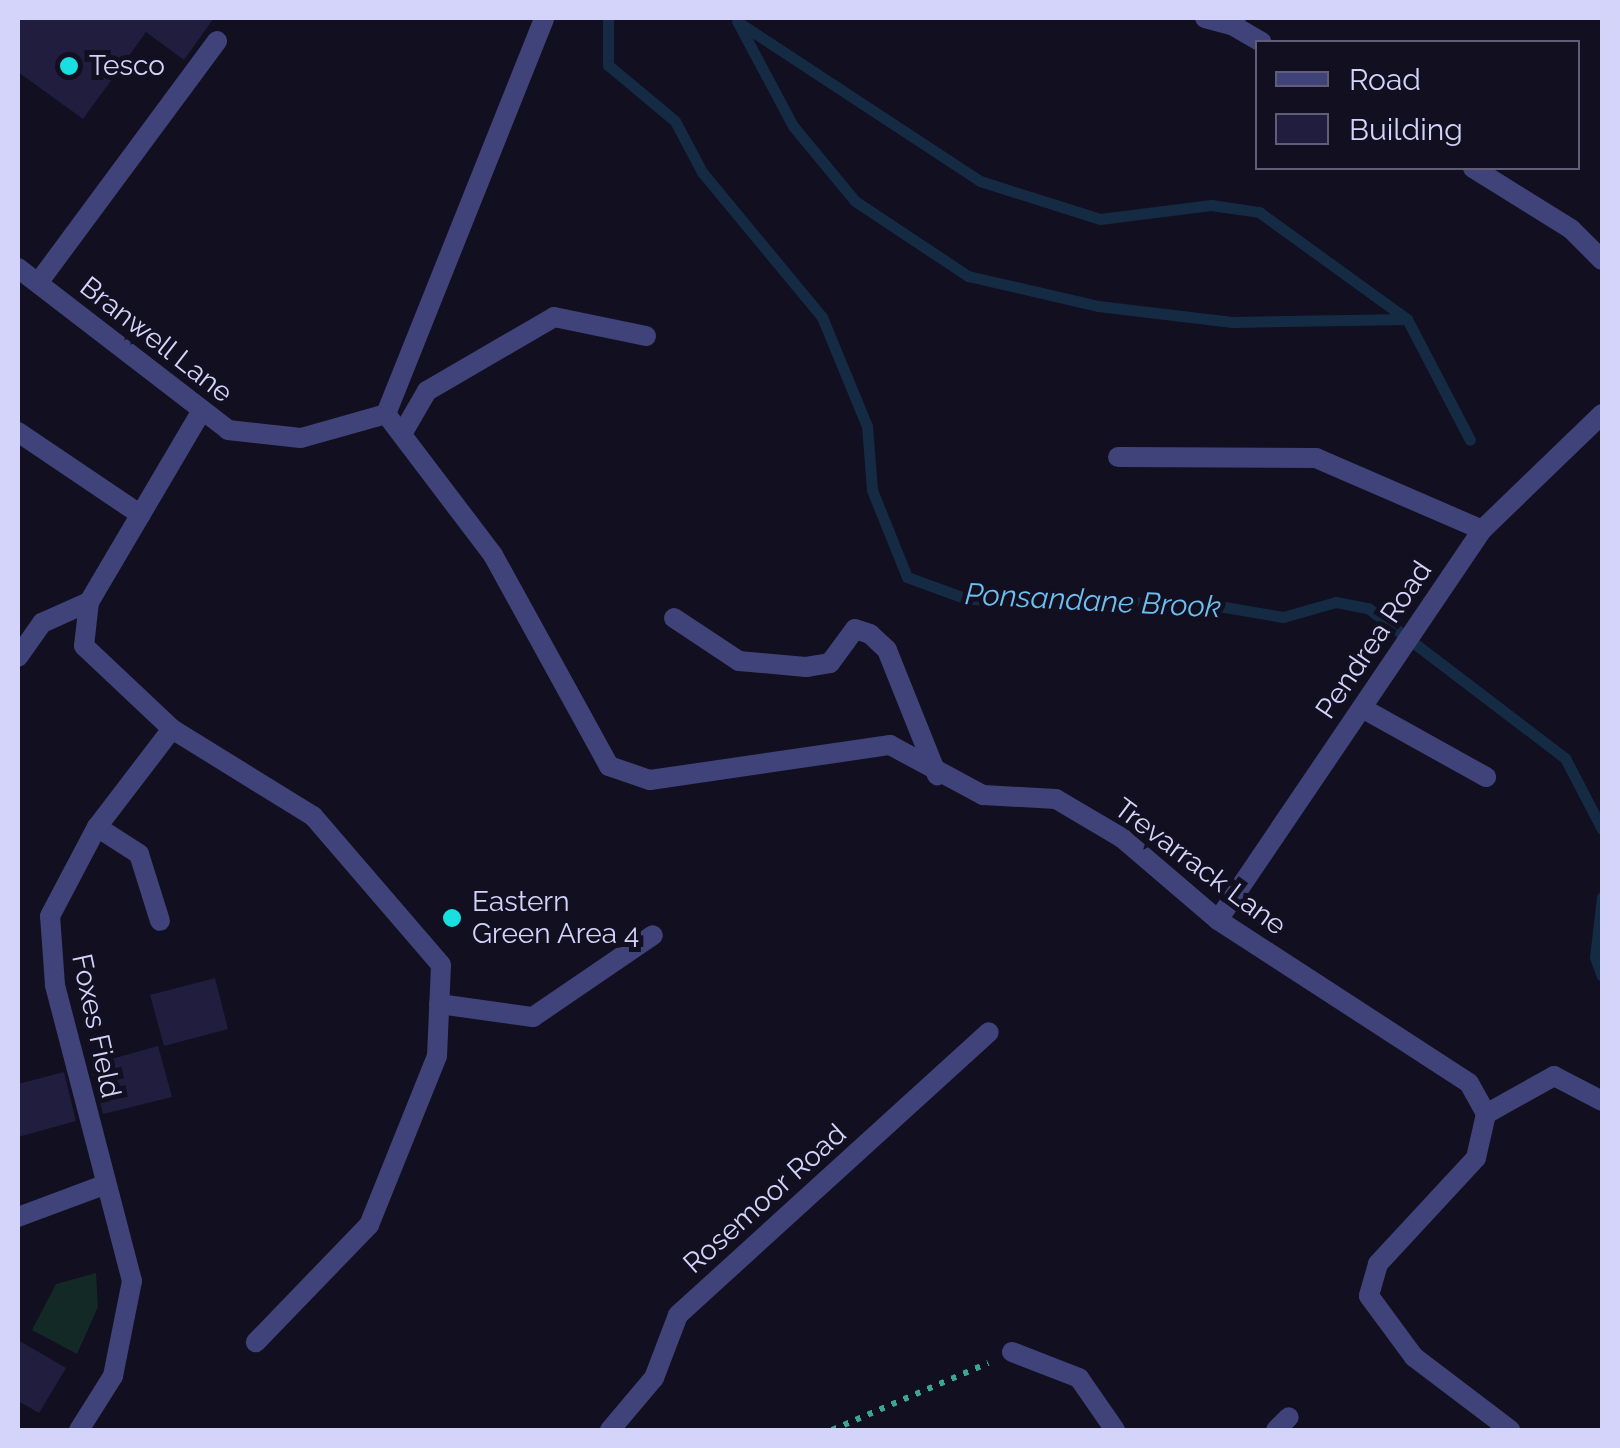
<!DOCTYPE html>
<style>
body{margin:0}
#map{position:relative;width:1620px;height:1448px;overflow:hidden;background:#110f20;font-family:Raleway,sans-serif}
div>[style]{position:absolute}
.green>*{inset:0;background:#132926}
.stream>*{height:11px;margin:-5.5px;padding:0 5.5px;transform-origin:5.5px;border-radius:5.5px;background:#152b44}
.building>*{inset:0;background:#211d3e}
.path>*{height:6px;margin-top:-3px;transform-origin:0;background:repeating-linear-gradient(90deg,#3ba695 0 5px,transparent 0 13px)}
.lane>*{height:20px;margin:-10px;padding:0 10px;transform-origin:10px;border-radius:10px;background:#3f4379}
.street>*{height:20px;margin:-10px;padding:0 10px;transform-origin:10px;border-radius:10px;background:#3f4379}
.dots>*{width:28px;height:28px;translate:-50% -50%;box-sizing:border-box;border:5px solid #110f20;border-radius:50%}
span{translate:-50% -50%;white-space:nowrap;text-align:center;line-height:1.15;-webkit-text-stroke:10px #110f20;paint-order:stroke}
.poi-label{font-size:28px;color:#d4d3fa}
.left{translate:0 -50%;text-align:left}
.street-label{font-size:28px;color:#d4d3fa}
.water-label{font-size:30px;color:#6cbfef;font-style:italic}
.frame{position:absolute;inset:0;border:20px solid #d4d3fa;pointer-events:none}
.legend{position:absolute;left:1255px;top:40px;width:325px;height:130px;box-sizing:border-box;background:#110f20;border:2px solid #5f5d77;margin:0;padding:12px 18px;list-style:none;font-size:30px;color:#d4d3fa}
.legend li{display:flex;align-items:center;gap:20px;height:50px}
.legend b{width:50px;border:2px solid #5f5d77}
</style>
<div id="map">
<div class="green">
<i style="clip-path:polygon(96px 1273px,98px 1307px,77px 1354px,32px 1330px,56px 1284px)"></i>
</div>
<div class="stream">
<i style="left:608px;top:18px;width:47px;rotate:90deg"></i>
<i style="left:608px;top:65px;width:87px;rotate:39.9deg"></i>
<i style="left:675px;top:121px;width:58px;rotate:62.1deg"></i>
<i style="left:702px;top:172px;width:188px;rotate:50.4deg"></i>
<i style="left:822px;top:317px;width:118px;rotate:67.6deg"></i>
<i style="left:867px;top:426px;width:64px;rotate:85.5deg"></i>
<i style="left:872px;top:490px;width:94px;rotate:68.1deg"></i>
<i style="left:907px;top:577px;width:64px;rotate:20.1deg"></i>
<i style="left:967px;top:599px;width:240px;rotate:1.2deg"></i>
<i style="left:1207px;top:604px;width:77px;rotate:9.7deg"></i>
<i style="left:1283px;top:617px;width:55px;rotate:-15.8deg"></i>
<i style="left:1336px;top:602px;width:33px;rotate:11deg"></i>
<i style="left:1368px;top:608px;width:248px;rotate:37.3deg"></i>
<i style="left:1565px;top:758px;width:80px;rotate:62.5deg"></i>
<i style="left:737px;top:21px;width:119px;rotate:61.9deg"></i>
<i style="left:793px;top:126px;width:97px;rotate:50.4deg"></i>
<i style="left:855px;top:201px;width:136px;rotate:33.6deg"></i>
<i style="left:968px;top:276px;width:133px;rotate:13deg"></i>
<i style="left:1098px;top:306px;width:135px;rotate:6.8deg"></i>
<i style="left:1232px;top:322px;width:175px;rotate:-1deg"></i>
<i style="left:1407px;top:319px;width:136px;rotate:62.5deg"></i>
<i style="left:741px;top:24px;width:286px;rotate:33.3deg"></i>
<i style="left:980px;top:181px;width:126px;rotate:17.6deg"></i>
<i style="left:1100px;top:219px;width:112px;rotate:-7.2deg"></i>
<i style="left:1211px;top:205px;width:49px;rotate:8.3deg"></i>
<i style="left:1259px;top:212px;width:183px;rotate:35.9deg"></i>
<i style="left:1602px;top:897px;width:60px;rotate:96.7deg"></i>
<i style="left:1595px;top:957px;width:20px;rotate:70deg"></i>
</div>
<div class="building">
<i style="clip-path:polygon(18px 18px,214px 18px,184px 60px,146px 32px,83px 119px,18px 72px)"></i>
<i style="clip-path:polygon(215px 978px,228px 1029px,164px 1046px,150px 995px)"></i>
<i style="clip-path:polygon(158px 1046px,172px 1097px,103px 1114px,90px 1065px)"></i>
<i style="clip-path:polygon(64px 1072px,76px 1121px,18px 1137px,18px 1084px)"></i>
<i style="clip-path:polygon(18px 1340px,66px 1368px,39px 1413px,18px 1401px)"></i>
</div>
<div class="path">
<i style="left:832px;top:1430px;width:170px;rotate:-23.2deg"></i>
</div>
<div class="lane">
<i style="left:38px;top:283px;width:301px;rotate:-53.5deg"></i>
<i style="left:18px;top:432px;width:148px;rotate:34deg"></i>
<i style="left:402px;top:434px;width:50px;rotate:-59.8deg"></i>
<i style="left:427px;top:391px;width:147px;rotate:-30.2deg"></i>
<i style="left:554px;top:317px;width:94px;rotate:11.7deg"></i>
<i style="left:674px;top:618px;width:78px;rotate:33.5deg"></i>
<i style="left:739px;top:661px;width:67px;rotate:5.1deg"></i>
<i style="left:806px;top:667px;width:24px;rotate:-9deg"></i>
<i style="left:830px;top:663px;width:42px;rotate:-53.7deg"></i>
<i style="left:855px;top:629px;width:16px;rotate:18deg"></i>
<i style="left:870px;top:634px;width:23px;rotate:43deg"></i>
<i style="left:887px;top:650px;width:135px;rotate:68.2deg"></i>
<i style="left:18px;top:657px;width:42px;rotate:-54.8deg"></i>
<i style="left:42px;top:623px;width:51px;rotate:-24.1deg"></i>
<i style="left:1012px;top:1352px;width:72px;rotate:21.2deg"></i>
<i style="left:1079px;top:1378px;width:63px;rotate:55.3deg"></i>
</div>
<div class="street">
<i style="left:1205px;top:18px;width:28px;rotate:15deg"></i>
<i style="left:1232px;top:25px;width:8px;rotate:-60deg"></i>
<i style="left:1232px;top:25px;width:34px;rotate:30deg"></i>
<i style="left:1473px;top:168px;width:115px;rotate:31.9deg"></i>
<i style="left:1571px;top:229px;width:44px;rotate:45deg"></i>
<i style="left:18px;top:268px;width:265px;rotate:37.6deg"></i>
<i style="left:228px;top:430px;width:73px;rotate:6.3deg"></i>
<i style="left:301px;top:438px;width:88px;rotate:-15.8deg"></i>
<i style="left:201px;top:412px;width:221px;rotate:120.5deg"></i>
<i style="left:89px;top:602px;width:44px;rotate:96.5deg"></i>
<i style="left:84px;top:646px;width:121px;rotate:43.3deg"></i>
<i style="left:172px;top:729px;width:166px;rotate:31.7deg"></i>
<i style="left:313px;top:816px;width:196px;rotate:49.3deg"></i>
<i style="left:441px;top:965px;width:91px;rotate:92.5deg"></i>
<i style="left:437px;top:1056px;width:182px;rotate:111.9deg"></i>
<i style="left:369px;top:1225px;width:163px;rotate:134deg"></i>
<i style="left:386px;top:414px;width:177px;rotate:52.8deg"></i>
<i style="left:493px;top:555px;width:241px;rotate:61.2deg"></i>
<i style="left:609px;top:766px;width:43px;rotate:18.9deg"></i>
<i style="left:650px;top:780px;width:243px;rotate:-8.3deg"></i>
<i style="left:890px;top:745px;width:106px;rotate:28.3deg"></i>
<i style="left:983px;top:795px;width:73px;rotate:3.1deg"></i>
<i style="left:1056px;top:799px;width:77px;rotate:30.6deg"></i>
<i style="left:1122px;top:838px;width:126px;rotate:40.5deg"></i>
<i style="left:1218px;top:920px;width:299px;rotate:33deg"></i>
<i style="left:1469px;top:1083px;width:35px;rotate:61deg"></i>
<i style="left:1486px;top:1114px;width:45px;rotate:102.8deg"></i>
<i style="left:1476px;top:1158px;width:144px;rotate:132.8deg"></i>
<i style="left:1378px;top:1264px;width:33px;rotate:106deg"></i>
<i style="left:1369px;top:1296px;width:76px;rotate:53.6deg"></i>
<i style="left:1414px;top:1357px;width:121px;rotate:37.2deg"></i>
<i style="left:386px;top:414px;width:426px;rotate:-68.2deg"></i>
<i style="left:1118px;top:457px;width:198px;rotate:0.3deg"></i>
<i style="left:1316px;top:458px;width:181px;rotate:23.4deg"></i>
<i style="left:1362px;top:708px;width:142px;rotate:29.1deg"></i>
<i style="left:97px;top:827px;width:50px;rotate:32.7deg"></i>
<i style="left:139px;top:854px;width:70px;rotate:72.6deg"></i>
<i style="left:1218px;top:920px;width:471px;rotate:-55.9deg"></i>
<i style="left:1482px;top:530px;width:167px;rotate:-44deg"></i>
<i style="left:439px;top:1004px;width:95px;rotate:7.9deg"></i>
<i style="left:533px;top:1017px;width:145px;rotate:-34.3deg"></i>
<i style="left:1486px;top:1114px;width:78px;rotate:-29.2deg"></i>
<i style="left:1554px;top:1076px;width:54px;rotate:27.5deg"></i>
<i style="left:18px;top:1217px;width:92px;rotate:-20.4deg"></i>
<i style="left:79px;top:1430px;width:64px;rotate:-57.8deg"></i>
<i style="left:113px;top:1376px;width:97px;rotate:-78.7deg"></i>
<i style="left:132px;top:1281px;width:306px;rotate:-104.6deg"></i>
<i style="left:55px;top:985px;width:69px;rotate:-94.1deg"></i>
<i style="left:50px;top:916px;width:101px;rotate:-62.2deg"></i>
<i style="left:97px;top:827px;width:123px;rotate:-52.6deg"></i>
<i style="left:610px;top:1430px;width:68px;rotate:-49.8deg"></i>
<i style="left:654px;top:1378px;width:67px;rotate:-69.1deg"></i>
<i style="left:678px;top:1315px;width:420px;rotate:-42.3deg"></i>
<i style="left:1276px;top:1430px;width:18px;rotate:-45deg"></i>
</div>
<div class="dots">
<i style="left:69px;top:66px;background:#19dfe0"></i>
<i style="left:452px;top:918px;background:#19dfe0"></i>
</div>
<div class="poi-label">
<span class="left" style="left:89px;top:66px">Tesco</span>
<span class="left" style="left:472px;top:918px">Eastern<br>Green Area 4</span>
</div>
<div class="street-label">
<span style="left:156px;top:340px;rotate:38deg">Branwell Lane</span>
<span style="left:1374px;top:640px;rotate:-56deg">Pendrea Road</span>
<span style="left:1200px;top:867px;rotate:37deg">Trevarrack Lane</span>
<span style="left:96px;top:1026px;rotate:78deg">Foxes Field</span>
<span style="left:765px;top:1199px;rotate:-42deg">Rosemoor Road</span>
</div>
<div class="water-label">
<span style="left:1093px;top:601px;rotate:3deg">Ponsandane Brook</span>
</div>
<div class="frame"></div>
<ul class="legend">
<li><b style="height:12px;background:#3f4379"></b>Road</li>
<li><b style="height:28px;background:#211d3e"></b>Building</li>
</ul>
</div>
